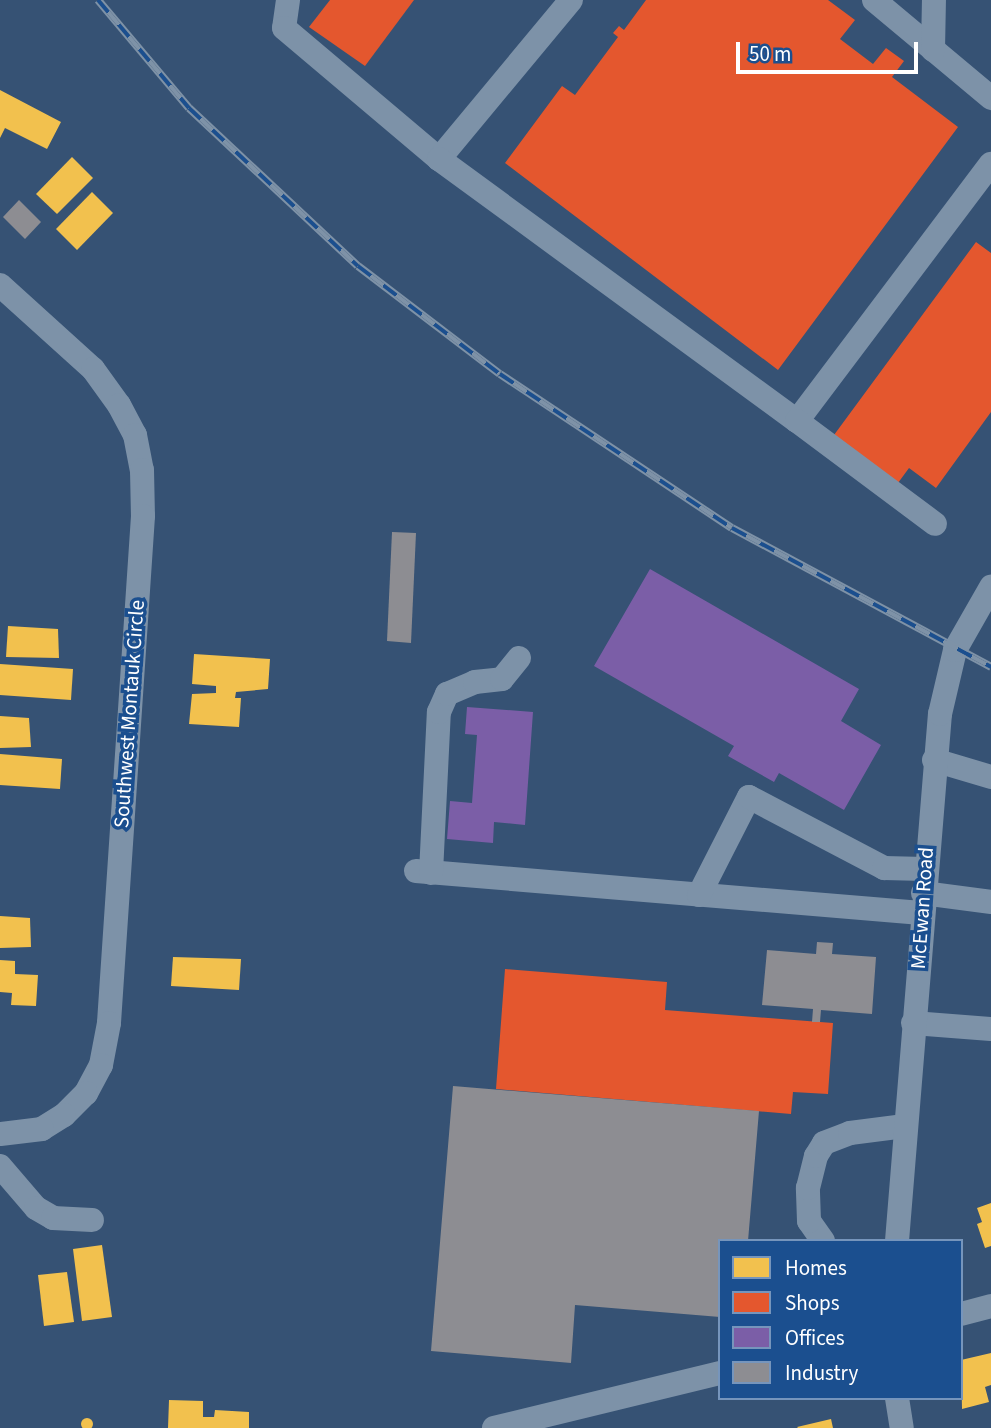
<!DOCTYPE html>
<style>
body{margin:0}
#map{position:relative;width:991px;height:1428px;overflow:hidden;background:#365274;font-family:"Source Sans 3",sans-serif}
div>[style]{position:absolute}
.homes>*{inset:0;background:#f2c14e}
.round{border-radius:50%}
.shops>*{inset:0;background:#e4572e}
.offices>*{inset:0;background:#7b5ea7}
.industry>*{inset:0;background:#8d8d92}
.minor>*{height:24px;margin:-12px;padding:0 12px;transform-origin:12px;border-radius:12px;background:#7d92a8}
.rail>*{height:8px;margin-top:-4px;transform-origin:0;background:repeating-linear-gradient(90deg,#1b4f8f 0 16px,#7e92a7 0 32px);box-sizing:border-box;border-block:2px solid #7e92a7}
span{translate:-50% -50%;white-space:nowrap;text-align:center;line-height:1.15;-webkit-text-stroke:7px #1b4f8f;paint-order:stroke}
.street-label{font-size:21px;color:#fff}
.legend{position:absolute;left:718px;top:1239px;width:245px;height:161px;box-sizing:border-box;background:#1b4f8f;border:2px solid #7695bc;margin:0;padding:9px 12px;list-style:none;font-size:21px;color:#fff}
.legend li{display:flex;align-items:center;gap:14px;height:35px}
.legend b{width:35px;border:2px solid #7695bc}
.scale{position:absolute;left:736px;top:42px;width:182px;height:32px;box-sizing:border-box;border:4px solid #fff;border-top:0;padding-left:9px;font-size:21px;line-height:24px;white-space:nowrap;color:#fff;-webkit-text-stroke:5px #1b4f8f;paint-order:stroke}
</style>
<div id="map">
<div class="homes">
<i style="clip-path:polygon(0 90px,61px 122px,47px 149px,5px 128px,0 138px)"></i>
<i style="clip-path:polygon(72px 157px,93px 178px,57px 214px,36px 194px)"></i>
<i style="clip-path:polygon(92px 192px,113px 213px,77px 250px,56px 229px)"></i>
<i style="clip-path:polygon(8px 626px,58px 629px,59px 658px,6px 657px)"></i>
<i style="clip-path:polygon(194px 654px,270px 659px,268px 689px,236px 692px,235px 698px,241px 698px,239px 727px,189px 724px,192px 694px,216px 693px,216px 686px,192px 684px)"></i>
<i style="clip-path:polygon(0 664px,73px 669px,71px 700px,0 695px)"></i>
<i style="clip-path:polygon(0 716px,29px 718px,31px 747px,0 748px)"></i>
<i style="clip-path:polygon(0 754px,62px 759px,60px 789px,0 785px)"></i>
<i style="clip-path:polygon(0 916px,30px 918px,31px 947px,0 948px)"></i>
<i style="clip-path:polygon(173px 957px,241px 959px,239px 990px,171px 986px)"></i>
<i style="clip-path:polygon(0 960px,15px 961px,15px 974px,38px 975px,36px 1006px,11px 1005px,12px 993px,0 992px)"></i>
<i style="clip-path:polygon(991px 1203px,991px 1246px,985px 1248px,977px 1224px,982px 1222px,977px 1208px)"></i>
<i style="clip-path:polygon(102px 1245px,112px 1317px,82px 1321px,73px 1249px)"></i>
<i style="clip-path:polygon(67px 1272px,74px 1322px,44px 1326px,38px 1275px)"></i>
<i style="clip-path:polygon(991px 1353px,991px 1385px,985px 1387px,989px 1402px,962px 1409px,961px 1360px)"></i>
<i style="clip-path:polygon(169px 1400px,203px 1401px,203px 1417px,214px 1417px,215px 1410px,249px 1412px,249px 1428px,168px 1428px)"></i>
<i class="round" style="left:81px;top:1418px;width:12px;height:12px"></i>
<i style="clip-path:polygon(831px 1419px,833px 1428px,798px 1428px,797px 1427px)"></i>
</div>
<div class="shops">
<i style="clip-path:polygon(330px 0,414px 0,365px 66px,309px 27px)"></i>
<i style="clip-path:polygon(646px 0,828px 0,855px 20px,840px 39px,873px 64px,886px 48px,904px 61px,892px 77px,958px 127px,778px 370px,505px 163px,562px 86px,575px 95px,618px 37px,613px 33px,619px 26px,624px 30px)"></i>
<i style="clip-path:polygon(976px 242px,991px 253px,991px 412px,936px 488px,909px 468px,898px 483px,834px 435px)"></i>
<i style="clip-path:polygon(505px 969px,667px 982px,665px 1010px,833px 1023px,828px 1094px,793px 1092px,791px 1114px,496px 1089px)"></i>
</div>
<div class="offices">
<i style="clip-path:polygon(650px 569px,859px 689px,841px 721px,881px 745px,844px 810px,779px 773px,774px 782px,728px 756px,734px 746px,594px 666px)"></i>
<i style="clip-path:polygon(467px 707px,533px 712px,525px 825px,494px 822px,493px 843px,447px 839px,450px 801px,472px 803px,477px 735px,465px 734px)"></i>
</div>
<div class="industry">
<i style="clip-path:polygon(19px 200px,41px 222px,25px 239px,3px 217px)"></i>
<i style="clip-path:polygon(392px 532px,416px 533px,411px 643px,387px 641px)"></i>
<i style="clip-path:polygon(817px 942px,833px 943px,832px 954px,876px 957px,872px 1014px,821px 1010px,820px 1022px,812px 1022px,813px 1009px,762px 1005px,767px 950px,816px 954px)"></i>
<i style="clip-path:polygon(453px 1086px,759px 1111px,748px 1241px,720px 1241px,720px 1317px,575px 1305px,571px 1363px,431px 1351px)"></i>
</div>
<div class="minor">
<i style="left:288px;top:0;width:28px;rotate:98deg"></i>
<i style="left:284px;top:28px;width:203px;rotate:40.2deg"></i>
<i style="left:571px;top:0;width:207px;rotate:129.7deg"></i>
<i style="left:439px;top:159px;width:444px;rotate:36.2deg"></i>
<i style="left:797px;top:421px;width:322px;rotate:-53deg"></i>
<i style="left:874px;top:0;width:153px;rotate:39.9deg"></i>
<i style="left:933px;top:50px;width:50px;rotate:-88.9deg"></i>
<i style="left:0;top:285px;width:125px;rotate:42.1deg"></i>
<i style="left:93px;top:369px;width:44px;rotate:54.2deg"></i>
<i style="left:119px;top:405px;width:34px;rotate:62deg"></i>
<i style="left:135px;top:435px;width:36px;rotate:79deg"></i>
<i style="left:142px;top:470px;width:46px;rotate:88.8deg"></i>
<i style="left:143px;top:516px;width:508px;rotate:93.84deg"></i>
<i style="left:109px;top:1023px;width:43px;rotate:100.8deg"></i>
<i style="left:101px;top:1065px;width:32px;rotate:118deg"></i>
<i style="left:86px;top:1093px;width:31px;rotate:135deg"></i>
<i style="left:64px;top:1115px;width:26px;rotate:148deg"></i>
<i style="left:42px;top:1129px;width:42px;rotate:173.2deg"></i>
<i style="left:797px;top:421px;width:172px;rotate:36.7deg"></i>
<i style="left:934px;top:760px;width:59px;rotate:16.6deg"></i>
<i style="left:416px;top:871px;width:507px;rotate:4.75deg"></i>
<i style="left:431px;top:873px;width:161px;rotate:-87.2deg"></i>
<i style="left:439px;top:712px;width:20px;rotate:-66deg"></i>
<i style="left:447px;top:694px;width:30px;rotate:-23deg"></i>
<i style="left:475px;top:682px;width:27px;rotate:-6deg"></i>
<i style="left:502px;top:679px;width:27px;rotate:-51deg"></i>
<i style="left:923px;top:893px;width:69px;rotate:7.5deg"></i>
<i style="left:699px;top:895px;width:110px;rotate:-63deg"></i>
<i style="left:749px;top:797px;width:153px;rotate:27.7deg"></i>
<i style="left:884px;top:868px;width:41px;rotate:1.4deg"></i>
<i style="left:913px;top:1023px;width:78px;rotate:4.4deg"></i>
<i style="left:0;top:1166px;width:55px;rotate:49.4deg"></i>
<i style="left:36px;top:1208px;width:20px;rotate:30deg"></i>
<i style="left:53px;top:1218px;width:39px;rotate:3deg"></i>
<i style="left:823px;top:1241px;width:24px;rotate:-125deg"></i>
<i style="left:809px;top:1221px;width:33px;rotate:-92deg"></i>
<i style="left:808px;top:1188px;width:33px;rotate:-76deg"></i>
<i style="left:816px;top:1156px;width:15px;rotate:-58deg"></i>
<i style="left:824px;top:1143px;width:28px;rotate:-21deg"></i>
<i style="left:850px;top:1133px;width:55px;rotate:-7.3deg"></i>
<i style="left:897px;top:1241px;width:529px;rotate:-85.34deg"></i>
<i style="left:940px;top:714px;width:66px;rotate:-76.8deg"></i>
<i style="left:955px;top:650px;width:73px;rotate:-60.3deg"></i>
<i style="left:961px;top:1314px;width:31px;rotate:-15deg"></i>
<i style="left:897px;top:1398px;width:30px;rotate:81deg"></i>
<i style="left:494px;top:1428px;width:233px;rotate:-13.7deg"></i>
</div>
<div class="rail">
<i style="left:98px;top:0;width:141px;rotate:49.9deg"></i>
<i style="left:189px;top:108px;width:231px;rotate:43.1deg"></i>
<i style="left:358px;top:266px;width:178px;rotate:37.3deg"></i>
<i style="left:500px;top:374px;width:278px;rotate:33.6deg"></i>
<i style="left:732px;top:528px;width:294px;rotate:28.2deg"></i>
</div>
<div class="street-label">
<span style="left:129px;top:714px;rotate:-86deg">Southwest Montauk Circle</span>
<span style="left:922px;top:908px;rotate:-86deg">McEwan Road</span>
</div>
<ul class="legend">
<li><b style="height:19px;background:#f2c14e"></b>Homes</li>
<li><b style="height:19px;background:#e4572e"></b>Shops</li>
<li><b style="height:19px;background:#7b5ea7"></b>Offices</li>
<li><b style="height:19px;background:#8d8d92"></b>Industry</li>
</ul>
<div class="scale">50 m</div>
</div>
